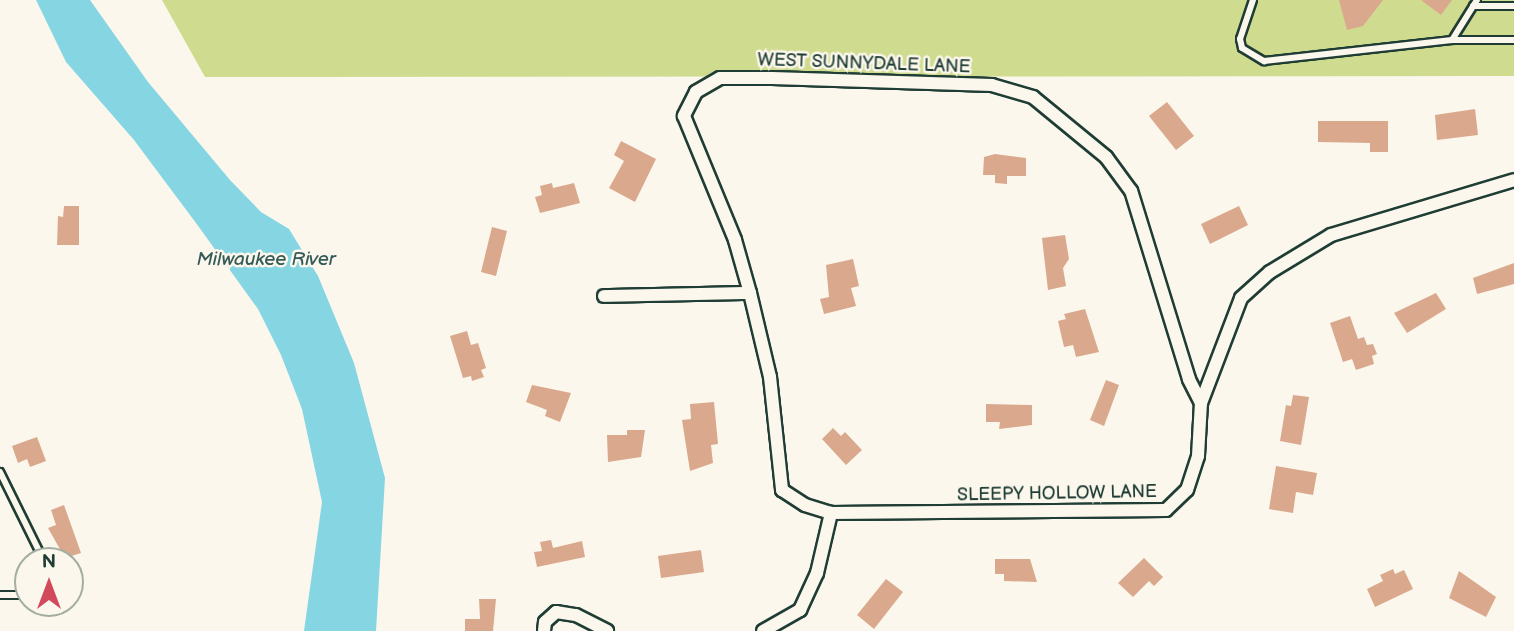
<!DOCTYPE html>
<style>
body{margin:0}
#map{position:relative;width:1514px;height:631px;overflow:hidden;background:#fbf7ec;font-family:"Balsamiq Sans",sans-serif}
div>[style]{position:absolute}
.green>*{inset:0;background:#cfdb8e}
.water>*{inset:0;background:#86d5e3}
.building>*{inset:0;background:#daa98d}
.roads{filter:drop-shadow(2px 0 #1f3d34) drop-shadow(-2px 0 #1f3d34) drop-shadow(0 2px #1f3d34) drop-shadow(0 -2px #1f3d34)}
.service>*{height:6px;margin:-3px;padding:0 3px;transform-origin:3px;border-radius:3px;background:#fbf7ec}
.minor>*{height:12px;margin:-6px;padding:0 6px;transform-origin:6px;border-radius:6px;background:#fbf7ec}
span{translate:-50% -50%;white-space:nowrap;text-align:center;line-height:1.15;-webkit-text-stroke:5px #fbf7ec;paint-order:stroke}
.street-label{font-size:18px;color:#1f3d34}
.water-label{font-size:19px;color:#345b57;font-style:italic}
.north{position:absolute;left:14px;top:547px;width:70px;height:70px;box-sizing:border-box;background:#fbf7ec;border:2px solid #a3ada2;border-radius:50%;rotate:0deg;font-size:19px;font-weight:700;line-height:28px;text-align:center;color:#1f3d34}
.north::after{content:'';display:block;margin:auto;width:24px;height:32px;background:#d1495b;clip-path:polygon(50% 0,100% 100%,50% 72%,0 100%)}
</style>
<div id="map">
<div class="green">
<i style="clip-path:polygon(162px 0,1514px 0,1514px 76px,205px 77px)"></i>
</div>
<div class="water">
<i style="clip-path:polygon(36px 0,90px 0,148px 82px,230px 180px,261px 212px,289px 229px,318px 276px,354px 363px,385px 478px,376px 631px,304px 631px,322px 502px,302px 409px,281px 355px,258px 309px,196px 223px,134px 140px,66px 62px)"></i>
</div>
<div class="building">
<i style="clip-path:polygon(1339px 0,1383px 0,1363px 26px,1347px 30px)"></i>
<i style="clip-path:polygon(1421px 0,1452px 0,1441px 15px)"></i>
<i style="clip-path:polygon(1167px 102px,1194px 136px,1176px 150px,1149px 116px)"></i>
<i style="clip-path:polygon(1475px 109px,1478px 135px,1437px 140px,1435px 115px)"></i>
<i style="clip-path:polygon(1318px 121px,1388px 121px,1388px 152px,1370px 152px,1370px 143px,1318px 142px)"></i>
<i style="clip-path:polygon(621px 141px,656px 159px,635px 202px,609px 188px,624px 161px,614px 155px)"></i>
<i style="clip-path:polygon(995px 154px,1026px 158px,1026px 176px,1007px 176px,1007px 184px,995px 183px,995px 175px,983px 175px,984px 157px)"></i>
<i style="clip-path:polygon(552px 183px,553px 188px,574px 183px,580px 203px,540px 213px,535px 197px,542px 195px,540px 186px)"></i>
<i style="clip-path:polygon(64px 206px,79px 206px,79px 245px,57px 245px,58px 216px,63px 217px)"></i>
<i style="clip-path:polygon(1239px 206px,1248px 225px,1210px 244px,1201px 224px)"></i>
<i style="clip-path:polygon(492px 227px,507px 231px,496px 276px,481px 272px)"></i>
<i style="clip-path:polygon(1065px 235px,1069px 259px,1063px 268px,1066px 286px,1048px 290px,1042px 238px)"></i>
<i style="clip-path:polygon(853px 259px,859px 286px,851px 288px,856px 306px,824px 314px,820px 299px,829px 297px,826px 265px)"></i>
<i style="clip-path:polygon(1514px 263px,1514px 284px,1477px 294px,1473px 278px)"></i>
<i style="clip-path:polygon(1436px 293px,1446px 309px,1407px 333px,1394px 313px)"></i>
<i style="clip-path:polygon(1085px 309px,1099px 352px,1076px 357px,1073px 345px,1064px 347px,1058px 321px,1066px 319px,1064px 314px)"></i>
<i style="clip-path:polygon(1350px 316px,1358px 339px,1364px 337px,1367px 345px,1373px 344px,1377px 354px,1372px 356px,1374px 364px,1356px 370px,1352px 359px,1343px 362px,1330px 323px)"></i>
<i style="clip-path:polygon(467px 331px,471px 345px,478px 343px,486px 368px,481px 370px,484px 377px,472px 381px,471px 376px,463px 378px,450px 336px)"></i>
<i style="clip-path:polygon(1106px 380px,1119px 385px,1104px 426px,1090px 420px)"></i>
<i style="clip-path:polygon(532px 385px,571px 393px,560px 422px,545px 416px,547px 410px,526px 402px)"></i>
<i style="clip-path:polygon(1293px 395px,1309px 397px,1301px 445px,1280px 441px,1286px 405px,1291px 406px)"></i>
<i style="clip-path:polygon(714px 402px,718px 444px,711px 445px,713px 463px,690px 471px,682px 420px,691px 419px,690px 404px)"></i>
<i style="clip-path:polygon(986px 404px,1032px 405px,1032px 425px,999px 429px,1000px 422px,986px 422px)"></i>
<i style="clip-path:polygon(833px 428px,841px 436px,845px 432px,862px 450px,846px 465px,822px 439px)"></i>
<i style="clip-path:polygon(627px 430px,645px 430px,641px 457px,608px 462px,607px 435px,627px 435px)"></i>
<i style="clip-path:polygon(37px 437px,46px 461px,30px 467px,27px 459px,18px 463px,12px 446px)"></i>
<i style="clip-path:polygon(1276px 466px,1317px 473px,1313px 495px,1296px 492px,1293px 513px,1269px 509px)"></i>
<i style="clip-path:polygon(64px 505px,81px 553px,65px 558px,48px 528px,56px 525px,51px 510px)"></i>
<i style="clip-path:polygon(551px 540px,553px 548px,582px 541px,585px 557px,537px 567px,534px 552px,542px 551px,540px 542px)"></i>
<i style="clip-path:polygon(701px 550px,704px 572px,661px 578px,658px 556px)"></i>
<i style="clip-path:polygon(1144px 558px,1163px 577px,1154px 586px,1149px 581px,1133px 597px,1118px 583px)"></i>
<i style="clip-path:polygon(995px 559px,1030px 559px,1037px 582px,1004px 581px,1004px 574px,995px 574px)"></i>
<i style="clip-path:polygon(1393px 569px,1395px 574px,1404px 570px,1413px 589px,1375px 607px,1367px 589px,1383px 581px,1380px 575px)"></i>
<i style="clip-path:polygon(1459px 571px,1496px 597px,1486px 617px,1449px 598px)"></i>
<i style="clip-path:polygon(886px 579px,903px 592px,874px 629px,857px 615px)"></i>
<i style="clip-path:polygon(479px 599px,496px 599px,493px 631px,465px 631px,465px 619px,480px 619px)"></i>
</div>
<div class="roads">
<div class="service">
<i style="left:1253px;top:0;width:41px;rotate:108.4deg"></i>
<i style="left:1240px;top:39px;width:9px;rotate:77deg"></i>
<i style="left:1242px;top:48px;width:26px;rotate:31deg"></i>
<i style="left:1264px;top:61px;width:189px;rotate:-6.4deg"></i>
<i style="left:1452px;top:40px;width:47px;rotate:-58deg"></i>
<i style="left:1473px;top:6px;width:41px"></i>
<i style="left:1452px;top:40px;width:62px"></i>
<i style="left:0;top:472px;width:99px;rotate:63.7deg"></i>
<i style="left:0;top:595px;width:28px"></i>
</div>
<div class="minor">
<i style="left:604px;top:296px;width:146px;rotate:-1.2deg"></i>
<i style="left:1201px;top:403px;width:27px;rotate:-117deg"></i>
<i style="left:1189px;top:379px;width:197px;rotate:-107.1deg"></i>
<i style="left:1131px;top:191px;width:42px;rotate:-126.3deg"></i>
<i style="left:1106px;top:157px;width:94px;rotate:-140.6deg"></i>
<i style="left:1033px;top:97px;width:43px;rotate:-163.7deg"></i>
<i style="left:992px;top:85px;width:220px;rotate:-178.2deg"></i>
<i style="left:772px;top:78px;width:52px;rotate:180deg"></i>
<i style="left:720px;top:78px;width:28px;rotate:150deg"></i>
<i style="left:696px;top:92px;width:27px;rotate:117deg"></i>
<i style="left:684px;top:116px;width:134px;rotate:67.6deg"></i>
<i style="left:735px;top:240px;width:55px;rotate:74.2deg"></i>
<i style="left:750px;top:293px;width:86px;rotate:76.6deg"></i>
<i style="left:770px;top:377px;width:114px;rotate:83.9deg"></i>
<i style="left:782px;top:490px;width:27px;rotate:33deg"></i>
<i style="left:805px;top:505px;width:27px;rotate:17deg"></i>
<i style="left:831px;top:513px;width:335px;rotate:-0.5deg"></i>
<i style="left:1166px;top:510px;width:29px;rotate:-44deg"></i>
<i style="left:1187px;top:490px;width:36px;rotate:-72deg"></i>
<i style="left:1198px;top:456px;width:53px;rotate:-86.8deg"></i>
<i style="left:1201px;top:403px;width:112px;rotate:-69.1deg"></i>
<i style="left:1241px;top:298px;width:39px;rotate:-42deg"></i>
<i style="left:1270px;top:272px;width:71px;rotate:-31.2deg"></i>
<i style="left:1331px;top:235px;width:191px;rotate:-16.7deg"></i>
<i style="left:544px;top:631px;width:9px;rotate:-84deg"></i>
<i style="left:545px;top:622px;width:15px;rotate:-42deg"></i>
<i style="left:556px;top:612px;width:20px;rotate:9deg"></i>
<i style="left:576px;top:615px;width:35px;rotate:27deg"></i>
<i style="left:763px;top:631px;width:43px;rotate:-29.6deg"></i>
<i style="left:800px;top:610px;width:41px;rotate:-65.3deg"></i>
<i style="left:817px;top:573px;width:62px;rotate:-76.9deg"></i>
</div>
</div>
<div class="street-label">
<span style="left:864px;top:64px;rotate:2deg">WEST SUNNYDALE LANE</span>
<span style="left:1057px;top:494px;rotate:-1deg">SLEEPY HOLLOW LANE</span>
</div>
<div class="water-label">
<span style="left:266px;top:260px">Milwaukee River</span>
</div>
<div class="north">N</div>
</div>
